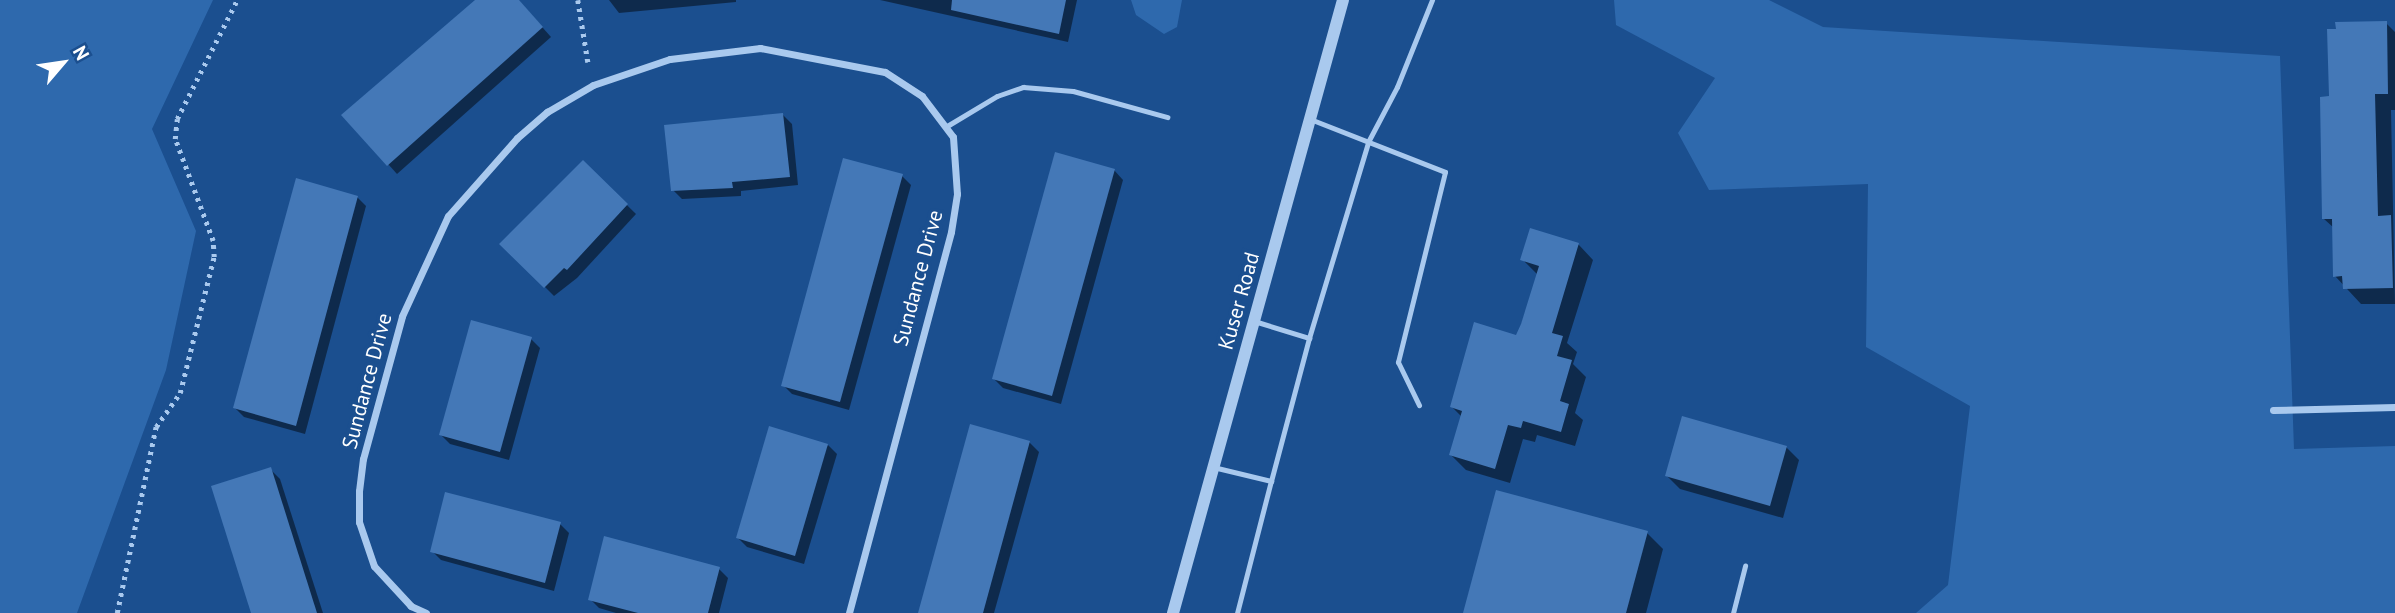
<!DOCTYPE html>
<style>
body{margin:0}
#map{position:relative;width:2395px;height:613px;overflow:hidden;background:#1b4f8f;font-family:"PT Sans",sans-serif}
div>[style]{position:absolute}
.green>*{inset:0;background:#2e69ad}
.shadow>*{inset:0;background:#0007}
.building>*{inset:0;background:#4478b7}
.path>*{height:4.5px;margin-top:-2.25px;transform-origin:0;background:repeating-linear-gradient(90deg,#a9c9ee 0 3.5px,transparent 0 8.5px)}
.service>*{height:5px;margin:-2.5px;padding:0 2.5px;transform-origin:2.5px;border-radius:2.5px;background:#a9c9ee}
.minor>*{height:7px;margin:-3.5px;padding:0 3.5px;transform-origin:3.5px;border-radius:3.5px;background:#a9c9ee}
.tertiary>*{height:12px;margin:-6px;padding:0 6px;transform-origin:6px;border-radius:6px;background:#a9c9ee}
span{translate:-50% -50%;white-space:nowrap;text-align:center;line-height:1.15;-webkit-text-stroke:7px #1b4f8f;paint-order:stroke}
.street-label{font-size:21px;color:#fff}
.north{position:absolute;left:28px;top:28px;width:70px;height:70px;-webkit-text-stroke:5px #1b4f8f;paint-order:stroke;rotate:61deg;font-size:19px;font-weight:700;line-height:28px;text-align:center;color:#fff}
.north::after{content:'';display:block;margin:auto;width:24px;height:32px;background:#fff;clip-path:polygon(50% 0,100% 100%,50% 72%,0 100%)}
</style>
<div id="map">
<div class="green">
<i style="clip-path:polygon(0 0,213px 0,152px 129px,196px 231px,166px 370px,77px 613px,0 613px)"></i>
<i style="clip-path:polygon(1131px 0,1182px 0,1177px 27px,1164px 34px,1136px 15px)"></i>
<i style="clip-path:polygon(1614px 0,1769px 0,1823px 27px,2280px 56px,2294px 449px,2395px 446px,2395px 613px,1916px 613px,1948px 585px,1970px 406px,1866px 347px,1868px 184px,1709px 190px,1678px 133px,1715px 78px,1616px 25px)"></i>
</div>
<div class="shadow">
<i style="clip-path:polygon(477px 0,518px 0,551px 37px,397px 174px,344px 115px)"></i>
<i style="clip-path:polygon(609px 0,736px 0,736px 2px,619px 13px)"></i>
<i style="clip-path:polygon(880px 0,1077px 0,1068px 42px)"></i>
<i style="clip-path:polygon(2386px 23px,2395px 32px,2395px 110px,2391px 110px,2395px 304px,2361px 304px,2335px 276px,2334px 228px,2324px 219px,2331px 98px)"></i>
<i style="clip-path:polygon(783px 115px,792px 124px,798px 185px,741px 191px,741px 196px,682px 199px,673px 190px)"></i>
<i style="clip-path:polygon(583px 162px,636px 214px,577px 278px,554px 296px,502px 244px)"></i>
<i style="clip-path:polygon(1114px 170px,1123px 180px,1061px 404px,1003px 388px,994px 379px)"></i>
<i style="clip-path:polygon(902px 176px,911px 185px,849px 410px,792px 394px,783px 385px)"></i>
<i style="clip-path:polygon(357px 197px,366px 206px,305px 434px,244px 417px,235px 408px)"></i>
<i style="clip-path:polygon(1531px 230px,1579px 245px,1593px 260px,1567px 343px,1577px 352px,1573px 364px,1586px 377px,1575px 413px,1583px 420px,1575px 446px,1537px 435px,1535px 442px,1523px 439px,1510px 483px,1466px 470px,1451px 455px,1462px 417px,1452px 407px,1517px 337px,1538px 275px,1522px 259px)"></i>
<i style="clip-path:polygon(531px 339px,540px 348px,509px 460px,450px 444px,441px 435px)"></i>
<i style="clip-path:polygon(1029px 442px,1039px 452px,994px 613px,920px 613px)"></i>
<i style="clip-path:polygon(828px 445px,837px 454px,804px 564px,747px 547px,738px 538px)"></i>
<i style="clip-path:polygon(1786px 447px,1799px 460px,1783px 518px,1680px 489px,1667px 476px)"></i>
<i style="clip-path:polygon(270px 469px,280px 479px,323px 613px,253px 613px)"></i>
<i style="clip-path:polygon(560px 524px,569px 533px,554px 591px,441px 560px,432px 551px)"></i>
<i style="clip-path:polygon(1647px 533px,1663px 549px,1646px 613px,1465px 613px)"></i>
<i style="clip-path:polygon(719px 569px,728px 578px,719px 613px,616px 613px,599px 608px,590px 599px)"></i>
</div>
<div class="building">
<i style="clip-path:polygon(475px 0,519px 0,543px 27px,387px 166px,341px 115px)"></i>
<i style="clip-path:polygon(952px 0,1066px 0,1059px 34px,951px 10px)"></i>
<i style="clip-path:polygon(2387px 21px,2388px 94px,2375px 94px,2378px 216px,2391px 215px,2393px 288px,2343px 289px,2342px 276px,2333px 277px,2332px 219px,2322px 219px,2320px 97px,2329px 96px,2327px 29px,2336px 29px,2335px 22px)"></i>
<i style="clip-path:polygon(783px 113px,790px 177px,732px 182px,733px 188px,671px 191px,664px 125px)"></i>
<i style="clip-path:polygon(1055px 152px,1115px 169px,1052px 396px,992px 379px)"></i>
<i style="clip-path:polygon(843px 158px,903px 174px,840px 402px,781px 386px)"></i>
<i style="clip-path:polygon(583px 160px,628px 204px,567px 270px,564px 268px,544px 288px,499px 244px)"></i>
<i style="clip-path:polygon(296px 178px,358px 196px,296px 426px,233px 408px)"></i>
<i style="clip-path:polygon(1530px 228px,1579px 243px,1552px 333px,1563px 336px,1557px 356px,1572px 360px,1560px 401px,1569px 404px,1561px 432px,1523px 421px,1521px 428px,1508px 425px,1495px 469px,1449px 455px,1462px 411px,1450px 407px,1474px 322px,1516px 335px,1521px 324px,1539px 266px,1520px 260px)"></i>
<i style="clip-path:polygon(471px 320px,532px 337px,500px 452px,439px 435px)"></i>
<i style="clip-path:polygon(1682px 416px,1787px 446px,1770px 506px,1665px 476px)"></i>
<i style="clip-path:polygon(970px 424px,1030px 441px,983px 613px,918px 613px)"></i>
<i style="clip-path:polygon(769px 426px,828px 444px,795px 556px,736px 538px)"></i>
<i style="clip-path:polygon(271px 467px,317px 613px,251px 613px,211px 486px)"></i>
<i style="clip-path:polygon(1496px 490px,1648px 531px,1626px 613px,1463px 613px)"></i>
<i style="clip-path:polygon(445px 492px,561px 522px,545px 583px,430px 552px)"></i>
<i style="clip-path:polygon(604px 536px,720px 567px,708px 613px,638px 613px,588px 600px)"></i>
</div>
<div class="path">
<i style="left:578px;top:0;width:63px;rotate:80.8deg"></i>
<i style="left:117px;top:613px;width:190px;rotate:-78.2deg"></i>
<i style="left:156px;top:427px;width:42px;rotate:-54.8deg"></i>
<i style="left:180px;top:393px;width:140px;rotate:-76deg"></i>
<i style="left:214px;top:257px;width:16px;rotate:-94deg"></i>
<i style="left:213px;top:241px;width:109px;rotate:-110.4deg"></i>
<i style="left:175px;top:139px;width:20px;rotate:-84deg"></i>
<i style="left:177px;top:119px;width:133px;rotate:-63.2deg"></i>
</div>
<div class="service">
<i style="left:1310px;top:119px;width:145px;rotate:21.4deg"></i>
<i style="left:1445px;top:172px;width:196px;rotate:103.9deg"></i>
<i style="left:1398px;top:362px;width:48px;rotate:64deg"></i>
<i style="left:947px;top:126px;width:58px;rotate:-31deg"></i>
<i style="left:997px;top:96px;width:28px;rotate:-19deg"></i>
<i style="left:1023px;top:87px;width:50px;rotate:4.6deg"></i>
<i style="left:1073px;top:91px;width:98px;rotate:15.5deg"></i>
<i style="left:1254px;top:321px;width:58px;rotate:17.2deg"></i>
<i style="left:1309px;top:338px;width:205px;rotate:-73.2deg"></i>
<i style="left:1368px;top:142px;width:62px;rotate:-62.2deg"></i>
<i style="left:1397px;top:87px;width:94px;rotate:-68.1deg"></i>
<i style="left:1213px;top:467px;width:60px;rotate:13.6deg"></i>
<i style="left:1271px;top:481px;width:148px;rotate:-75.1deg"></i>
<i style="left:1237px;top:613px;width:136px;rotate:-75.6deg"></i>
<i style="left:1733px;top:613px;width:49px;rotate:-75.7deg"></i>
</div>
<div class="minor">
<i style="left:2273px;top:410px;width:122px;rotate:-1.4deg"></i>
<i style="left:426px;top:613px;width:17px;rotate:-155deg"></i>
<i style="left:411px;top:606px;width:54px;rotate:-132.8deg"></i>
<i style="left:374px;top:566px;width:46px;rotate:-108.8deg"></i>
<i style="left:359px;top:522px;width:31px;rotate:-90deg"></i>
<i style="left:359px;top:491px;width:32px;rotate:-83deg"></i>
<i style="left:363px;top:459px;width:148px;rotate:-74.7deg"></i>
<i style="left:402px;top:316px;width:110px;rotate:-65.3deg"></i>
<i style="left:448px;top:216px;width:104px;rotate:-48.5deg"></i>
<i style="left:517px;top:138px;width:40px;rotate:-41deg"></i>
<i style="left:547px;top:112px;width:53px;rotate:-30.4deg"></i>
<i style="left:593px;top:85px;width:81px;rotate:-18.7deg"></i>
<i style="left:670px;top:59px;width:91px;rotate:-7deg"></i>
<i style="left:760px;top:48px;width:127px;rotate:10.9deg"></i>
<i style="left:885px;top:72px;width:44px;rotate:33deg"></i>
<i style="left:922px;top:96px;width:51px;rotate:52.9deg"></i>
<i style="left:953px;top:137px;width:57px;rotate:86deg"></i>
<i style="left:957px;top:194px;width:38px;rotate:99deg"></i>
<i style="left:951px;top:232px;width:394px;rotate:105deg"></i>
</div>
<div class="tertiary">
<i style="left:1173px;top:613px;width:636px;rotate:-74.5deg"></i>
</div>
<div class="street-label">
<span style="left:918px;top:278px;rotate:-75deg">Sundance Drive</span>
<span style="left:1239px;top:301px;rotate:-74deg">Kuser Road</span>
<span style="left:367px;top:381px;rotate:-75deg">Sundance Drive</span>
</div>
<div class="north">N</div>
</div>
